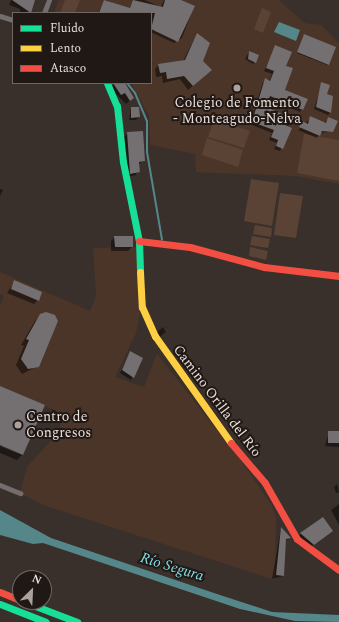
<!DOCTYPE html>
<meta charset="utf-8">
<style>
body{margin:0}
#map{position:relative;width:339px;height:622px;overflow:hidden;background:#39302b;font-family:Spectral,serif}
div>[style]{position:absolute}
.built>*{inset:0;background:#4b3529}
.green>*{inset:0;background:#5a4235}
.water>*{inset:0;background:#54868a}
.shadow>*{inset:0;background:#0007}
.stream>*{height:2px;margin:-1px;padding:0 1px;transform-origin:1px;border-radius:1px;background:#54868a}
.building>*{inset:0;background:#746f71}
.street>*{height:5px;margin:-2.5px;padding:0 2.5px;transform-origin:2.5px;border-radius:2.5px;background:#736e6d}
.fast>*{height:7px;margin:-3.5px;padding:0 3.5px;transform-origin:3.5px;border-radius:3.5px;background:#16e098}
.slow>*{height:7px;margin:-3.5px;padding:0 3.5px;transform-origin:3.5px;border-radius:3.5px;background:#ffcf43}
.jam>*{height:7px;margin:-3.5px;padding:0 3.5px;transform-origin:3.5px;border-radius:3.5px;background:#f24e42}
.dots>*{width:11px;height:11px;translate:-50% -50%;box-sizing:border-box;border:2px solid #201814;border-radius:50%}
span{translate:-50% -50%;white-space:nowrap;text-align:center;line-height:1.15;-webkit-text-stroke:4px #201814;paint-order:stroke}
.poi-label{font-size:14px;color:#eaded8}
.left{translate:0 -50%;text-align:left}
.street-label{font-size:14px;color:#eaded8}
.water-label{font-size:15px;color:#82dee6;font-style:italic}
.legend{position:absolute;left:12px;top:12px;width:140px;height:72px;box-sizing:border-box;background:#201814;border:1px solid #716762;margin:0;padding:5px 7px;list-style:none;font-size:12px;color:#eaded8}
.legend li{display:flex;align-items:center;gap:8px;height:20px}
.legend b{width:20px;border:1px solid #716762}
.north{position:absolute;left:12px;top:570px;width:40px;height:40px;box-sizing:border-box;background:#201814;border:1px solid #716762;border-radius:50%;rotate:24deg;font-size:11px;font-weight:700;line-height:16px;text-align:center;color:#eaded8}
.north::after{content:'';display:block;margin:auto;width:14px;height:18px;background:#aca19b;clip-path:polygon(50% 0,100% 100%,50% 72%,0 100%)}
</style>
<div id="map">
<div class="built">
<i style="clip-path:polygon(59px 0,279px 0,304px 23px,321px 25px,339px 43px,339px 184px,296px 176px,196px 172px,195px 154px,150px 145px,149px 115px,131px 83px,151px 83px,151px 13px,54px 13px)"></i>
<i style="clip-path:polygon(137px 247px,140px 313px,136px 333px,115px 377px,144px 387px,157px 354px,240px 459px,272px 506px,276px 518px,275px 580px,46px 506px,20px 493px,27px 467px,57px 434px,62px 421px,57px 411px,0 386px,0 305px,4px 296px,0 294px,0 272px,90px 311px,96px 296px,93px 248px)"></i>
</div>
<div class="green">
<i style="clip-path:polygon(65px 0,80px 0,75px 13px,60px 13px)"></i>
<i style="clip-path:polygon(262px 8px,271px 12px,263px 33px,254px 29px)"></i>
<i style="clip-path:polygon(214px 119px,250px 131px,244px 148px,208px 137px)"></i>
<i style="clip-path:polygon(304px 134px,339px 140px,339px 181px,297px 173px)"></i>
<i style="clip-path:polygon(207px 138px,243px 150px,238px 167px,202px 155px)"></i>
<i style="clip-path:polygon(251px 179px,279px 183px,272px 226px,244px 221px)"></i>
<i style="clip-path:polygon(280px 193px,303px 196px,296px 238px,274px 235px)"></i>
<i style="clip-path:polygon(255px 225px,272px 228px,271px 237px,253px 234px)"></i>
<i style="clip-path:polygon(252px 236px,270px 239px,268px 248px,250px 245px)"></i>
<i style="clip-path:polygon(250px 247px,268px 251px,266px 260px,249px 256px)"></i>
</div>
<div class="water">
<i style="clip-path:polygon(279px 22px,300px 30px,296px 41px,274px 32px)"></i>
<i style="clip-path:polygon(0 510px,51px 538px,214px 593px,272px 612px,339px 615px,339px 622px,295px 621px,240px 609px,43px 543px,33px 544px,0 535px)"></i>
</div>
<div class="shadow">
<i style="clip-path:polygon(11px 0,34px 0,27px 13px,20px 13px,20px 9px,9px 5px)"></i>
<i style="clip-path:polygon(105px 0,129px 9px,134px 0,145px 0,161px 7px,164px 0,194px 6px,182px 38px,174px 43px,151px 32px,151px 13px,98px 13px)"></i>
<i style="clip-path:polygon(197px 34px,206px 74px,188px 90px,180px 79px,163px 83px,162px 76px,156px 77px,155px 69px,159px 65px,183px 61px)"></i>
<i style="clip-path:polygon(303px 36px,328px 64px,327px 65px,297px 53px)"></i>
<i style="clip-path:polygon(276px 47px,285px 66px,283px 90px,302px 109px,300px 112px,268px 99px,264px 108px,291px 128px,280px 151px,274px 149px,277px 143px,269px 140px,272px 133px,250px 124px,263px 82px,269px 81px,272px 74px,264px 71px)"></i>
<i style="clip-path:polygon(249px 52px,255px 62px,253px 64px,245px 59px)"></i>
<i style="clip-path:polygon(116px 83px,124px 83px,133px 98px,126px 104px,110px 88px)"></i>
<i style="clip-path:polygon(322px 83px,330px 113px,328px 115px,314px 109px)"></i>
<i style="clip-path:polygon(131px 108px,139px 117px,136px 120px,129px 120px)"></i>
<i style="clip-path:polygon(311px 118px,325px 123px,328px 118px,333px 131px,320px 133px,317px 138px,298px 130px)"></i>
<i style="clip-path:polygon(128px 133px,144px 161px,138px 164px,136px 175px,127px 177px,124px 137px)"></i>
<i style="clip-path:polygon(0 189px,3px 190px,0 196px)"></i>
<i style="clip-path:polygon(115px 237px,132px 247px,128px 251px,111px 251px,111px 241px)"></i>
<i style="clip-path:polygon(15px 281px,38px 300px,34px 304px,7px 293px)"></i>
<i style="clip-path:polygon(51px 314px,57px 322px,38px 366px,22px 374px,16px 365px,24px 346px,21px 345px,35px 321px,41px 315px)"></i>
<i style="clip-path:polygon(163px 327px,166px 332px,158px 338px,156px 333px)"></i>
<i style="clip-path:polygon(130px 352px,140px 358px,131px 380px,120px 373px)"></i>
<i style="clip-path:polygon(0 387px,22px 455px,17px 460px,0 453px,0 446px,21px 455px,0 444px)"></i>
<i style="clip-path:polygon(329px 432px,339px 432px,339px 447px,325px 446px)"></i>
<i style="clip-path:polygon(337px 484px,339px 492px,336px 493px,334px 487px)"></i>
<i style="clip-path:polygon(339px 504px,339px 525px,331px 510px)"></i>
<i style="clip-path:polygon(281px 528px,289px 538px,285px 541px,283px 576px,272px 579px)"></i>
<i style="clip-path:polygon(332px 531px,309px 548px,298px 537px,301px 534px)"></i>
</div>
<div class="stream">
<i style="left:127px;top:83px;width:13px;rotate:51deg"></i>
<i style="left:135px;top:93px;width:30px;rotate:67deg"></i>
<i style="left:147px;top:121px;width:31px;rotate:90deg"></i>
<i style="left:147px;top:152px;width:89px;rotate:80.3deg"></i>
</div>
<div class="building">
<i style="clip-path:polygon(12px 0,35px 0,31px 13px)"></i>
<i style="clip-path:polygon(104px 0,130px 8px,133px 0,163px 7px,165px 0,181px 0,195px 6px,178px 42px,151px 29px,155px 13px,99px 13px)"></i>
<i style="clip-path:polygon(197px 33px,210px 43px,203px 61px,212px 70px,193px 86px,184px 76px,167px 79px,166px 72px,160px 73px,158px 64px,185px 60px)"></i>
<i style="clip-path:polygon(304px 34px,336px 47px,329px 65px,297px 52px)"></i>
<i style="clip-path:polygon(275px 45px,292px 52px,286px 66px,293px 68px,285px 90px,308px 99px,303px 110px,270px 96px,266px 107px,289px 117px,285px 125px,292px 128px,283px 149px,276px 146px,278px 140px,271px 137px,274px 130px,252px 122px,265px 78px,270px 81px,274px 71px,266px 68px)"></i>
<i style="clip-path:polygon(249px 51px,259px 55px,256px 63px,248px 59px)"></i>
<i style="clip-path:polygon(321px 82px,330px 85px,327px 94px,333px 96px,331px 113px,316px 107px)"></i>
<i style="clip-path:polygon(113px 83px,125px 83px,134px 98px,130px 101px,125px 93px,121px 95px)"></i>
<i style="clip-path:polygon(131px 107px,139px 107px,140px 117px,131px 118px)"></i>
<i style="clip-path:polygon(310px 116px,326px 123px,328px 117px,338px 121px,333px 132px,322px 131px,320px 136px,299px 127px,302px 121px,308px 124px)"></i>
<i style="clip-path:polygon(143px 131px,145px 161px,139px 162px,140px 172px,130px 174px,127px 132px)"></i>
<i style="clip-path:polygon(114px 236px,133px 236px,133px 247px,115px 247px)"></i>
<i style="clip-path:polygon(14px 280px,42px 292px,39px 301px,11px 289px)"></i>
<i style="clip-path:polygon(46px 312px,55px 315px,58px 321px,39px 367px,28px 369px,21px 359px,29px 340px,26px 339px,40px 314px)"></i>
<i style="clip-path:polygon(130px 351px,143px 358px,134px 378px,122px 370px)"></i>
<i style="clip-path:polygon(0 386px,45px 405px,23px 455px,0 445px)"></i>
<i style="clip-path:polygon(328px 431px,339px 431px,339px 443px,328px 443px)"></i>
<i style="clip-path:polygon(323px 517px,333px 531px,314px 545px,300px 533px)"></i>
<i style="clip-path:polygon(281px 527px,291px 538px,286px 539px,284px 576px,276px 575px)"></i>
</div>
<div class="street">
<i style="left:44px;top:13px;width:14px;rotate:-69deg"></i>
<i style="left:0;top:16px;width:14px;rotate:17deg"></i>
<i style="left:0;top:485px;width:22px;rotate:22deg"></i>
</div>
<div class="fast">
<i style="left:107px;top:83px;width:25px;rotate:67deg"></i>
<i style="left:117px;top:106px;width:56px;rotate:83.9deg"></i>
<i style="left:123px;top:162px;width:81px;rotate:78.6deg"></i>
<i style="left:139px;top:241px;width:31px;rotate:88deg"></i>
<i style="left:25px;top:602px;width:56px;rotate:21deg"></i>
<i style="left:0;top:604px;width:49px;rotate:21.4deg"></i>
</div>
<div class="slow">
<i style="left:140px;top:272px;width:35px;rotate:87deg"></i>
<i style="left:142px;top:307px;width:32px;rotate:66deg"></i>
<i style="left:155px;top:336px;width:131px;rotate:54.6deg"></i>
</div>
<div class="jam">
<i style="left:139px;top:241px;width:51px;rotate:6.7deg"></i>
<i style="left:190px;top:247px;width:77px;rotate:15.1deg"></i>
<i style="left:264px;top:267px;width:76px;rotate:6.8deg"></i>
<i style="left:231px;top:443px;width:52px;rotate:49.6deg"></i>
<i style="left:265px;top:483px;width:64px;rotate:60.3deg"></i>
<i style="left:297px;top:539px;width:52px;rotate:36.4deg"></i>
<i style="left:0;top:592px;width:22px;rotate:22deg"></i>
</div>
<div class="dots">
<i style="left:237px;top:88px;background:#aca19b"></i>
<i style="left:18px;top:425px;background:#aca19b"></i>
</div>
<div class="poi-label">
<span style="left:237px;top:111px">Colegio de Fomento<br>- Monteagudo-Nelva</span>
<span class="left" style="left:26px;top:425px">Centro de<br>Congresos</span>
</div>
<div class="street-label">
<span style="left:217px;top:401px;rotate:53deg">Camino Orilla del Río</span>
</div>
<div class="water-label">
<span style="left:172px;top:567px;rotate:17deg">Río Segura</span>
</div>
<ul class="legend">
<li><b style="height:5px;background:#16e098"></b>Fluido</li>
<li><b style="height:5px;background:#ffcf43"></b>Lento</li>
<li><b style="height:5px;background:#f24e42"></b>Atasco</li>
</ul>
<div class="north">N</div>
</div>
